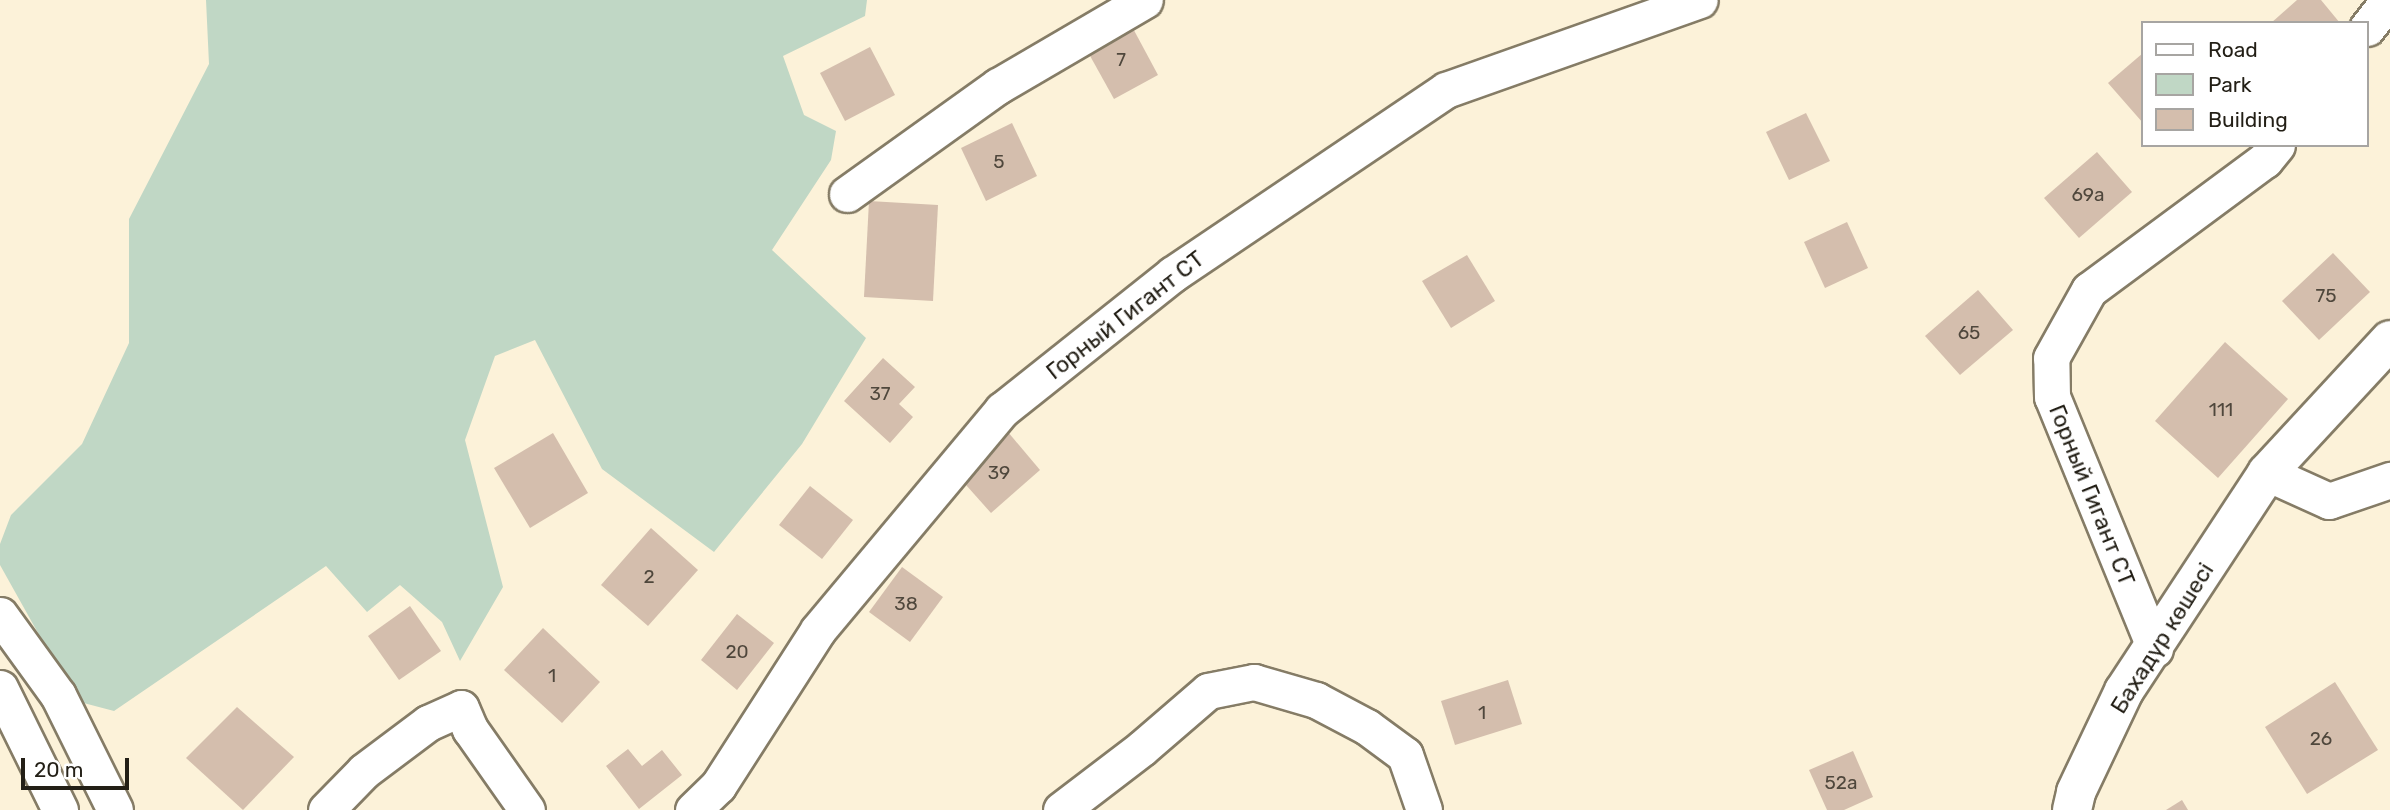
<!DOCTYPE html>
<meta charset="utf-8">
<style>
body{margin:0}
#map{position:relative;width:2390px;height:810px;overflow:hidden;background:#fcf2d9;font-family:Rubik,sans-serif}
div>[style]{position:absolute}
.green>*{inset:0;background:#c0d7c5}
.building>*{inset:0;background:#d4bead}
.roads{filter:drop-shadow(2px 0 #857c66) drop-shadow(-2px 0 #857c66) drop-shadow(0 2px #857c66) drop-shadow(0 -2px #857c66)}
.minor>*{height:35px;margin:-17.5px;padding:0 17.5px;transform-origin:17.5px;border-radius:17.5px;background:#fff}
.tertiary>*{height:38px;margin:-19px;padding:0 19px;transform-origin:19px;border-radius:19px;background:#fff}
span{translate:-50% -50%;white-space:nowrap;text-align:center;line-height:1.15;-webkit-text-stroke:5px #fff;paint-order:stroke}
.number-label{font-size:19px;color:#4f473c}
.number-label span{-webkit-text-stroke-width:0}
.street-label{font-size:23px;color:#231f16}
.legend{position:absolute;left:2141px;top:21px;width:228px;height:126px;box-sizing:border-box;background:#fff;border:2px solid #a7a5a2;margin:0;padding:9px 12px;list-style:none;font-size:21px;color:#231f16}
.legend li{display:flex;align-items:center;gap:14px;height:35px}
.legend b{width:35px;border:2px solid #a7a5a2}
.scale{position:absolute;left:21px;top:758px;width:108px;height:32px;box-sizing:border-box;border:4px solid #231f16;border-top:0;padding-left:9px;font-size:21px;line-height:24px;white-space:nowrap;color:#231f16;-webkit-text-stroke:5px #fff;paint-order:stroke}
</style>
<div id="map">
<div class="green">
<i style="clip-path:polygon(206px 0,867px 0,865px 16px,783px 56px,804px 115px,836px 131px,831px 160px,772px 250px,866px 338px,802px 444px,714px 552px,602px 469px,535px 340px,495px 356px,465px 440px,503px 587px,460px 661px,442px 622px,400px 585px,367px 612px,326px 566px,114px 711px,76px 701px,0 565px,0 544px,11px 515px,82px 444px,129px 343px,129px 219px,209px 64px)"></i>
</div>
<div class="building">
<i style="clip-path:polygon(2297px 0,2321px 0,2340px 23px,2271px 23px)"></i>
<i style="clip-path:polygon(1129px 21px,1158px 75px,1114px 99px,1084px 45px)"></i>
<i style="clip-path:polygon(870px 47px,895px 95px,845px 121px,820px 73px)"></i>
<i style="clip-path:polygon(2143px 53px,2143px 123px,2108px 83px)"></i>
<i style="clip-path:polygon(1806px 113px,1830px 161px,1789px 180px,1766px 132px)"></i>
<i style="clip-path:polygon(1012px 123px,1037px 176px,986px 201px,961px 148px)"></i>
<i style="clip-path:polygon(2097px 152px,2132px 192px,2079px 238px,2044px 198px)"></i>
<i style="clip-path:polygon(869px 201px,938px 205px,933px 301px,864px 297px)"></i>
<i style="clip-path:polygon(1847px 222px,1868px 268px,1825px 288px,1804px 242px)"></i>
<i style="clip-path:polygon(2333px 253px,2370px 292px,2319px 340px,2282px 301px)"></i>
<i style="clip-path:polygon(1467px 255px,1495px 301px,1451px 328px,1422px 281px)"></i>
<i style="clip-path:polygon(1978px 290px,2013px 330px,1960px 375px,1925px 336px)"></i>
<i style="clip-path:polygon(2225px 342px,2288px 399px,2218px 478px,2155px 421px)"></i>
<i style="clip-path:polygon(883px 358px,915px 387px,899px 404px,913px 417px,890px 443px,844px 401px)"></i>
<i style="clip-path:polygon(1008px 432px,1040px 470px,991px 513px,958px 476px)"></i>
<i style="clip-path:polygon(553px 433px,588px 493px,530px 528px,494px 468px)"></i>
<i style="clip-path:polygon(810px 486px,853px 520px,822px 559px,779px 525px)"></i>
<i style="clip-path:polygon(651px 528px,698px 570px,648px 626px,601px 585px)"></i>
<i style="clip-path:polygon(902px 567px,943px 597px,910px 642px,869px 612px)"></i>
<i style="clip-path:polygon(410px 606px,441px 651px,399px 680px,368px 636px)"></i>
<i style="clip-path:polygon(737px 614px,774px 643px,737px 690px,701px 660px)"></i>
<i style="clip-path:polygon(543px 628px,600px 682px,562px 723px,504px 670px)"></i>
<i style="clip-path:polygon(1508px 680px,1522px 724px,1455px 745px,1441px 701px)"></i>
<i style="clip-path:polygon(2335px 682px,2378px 750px,2307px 794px,2265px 727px)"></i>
<i style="clip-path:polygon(237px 707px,294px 757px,243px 810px,186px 758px)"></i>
<i style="clip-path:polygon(628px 749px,642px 766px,662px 750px,682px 775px,639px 809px,606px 766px)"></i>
<i style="clip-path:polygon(1853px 751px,1873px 797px,1844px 810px,1827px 810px,1809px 770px)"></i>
<i style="clip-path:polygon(2182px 800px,2188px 810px,2166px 810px)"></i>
</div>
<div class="roads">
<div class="minor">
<i style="left:2367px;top:28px;width:36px;rotate:-52deg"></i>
<i style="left:847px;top:194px;width:186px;rotate:-35.6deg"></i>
<i style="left:998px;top:86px;width:170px;rotate:-30.3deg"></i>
<i style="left:2267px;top:473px;width:68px;rotate:24.3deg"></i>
<i style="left:2329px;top:501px;width:65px;rotate:-19deg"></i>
<i style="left:0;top:615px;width:99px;rotate:54.1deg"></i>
<i style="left:58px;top:695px;width:128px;rotate:63.6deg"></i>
<i style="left:2155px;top:649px;width:272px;rotate:-112.2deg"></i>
<i style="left:2052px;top:397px;width:39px;rotate:-91deg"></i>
<i style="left:2051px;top:358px;width:78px;rotate:-60.8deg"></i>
<i style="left:2089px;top:290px;width:219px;rotate:-36.5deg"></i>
<i style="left:2265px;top:160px;width:19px;rotate:-51deg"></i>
<i style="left:0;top:688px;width:136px;rotate:63.8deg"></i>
<i style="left:326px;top:810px;width:54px;rotate:-45.7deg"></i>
<i style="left:364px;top:771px;width:80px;rotate:-36.9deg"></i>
<i style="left:428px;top:723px;width:36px;rotate:-24deg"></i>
<i style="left:461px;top:708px;width:23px;rotate:67deg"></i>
<i style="left:470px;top:729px;width:99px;rotate:54.9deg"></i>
<i style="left:693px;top:810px;width:35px;rotate:-44deg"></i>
<i style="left:718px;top:786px;width:185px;rotate:-57.3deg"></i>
<i style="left:818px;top:630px;width:287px;rotate:-50.1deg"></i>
<i style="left:1002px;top:410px;width:218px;rotate:-38.5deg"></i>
<i style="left:1173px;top:274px;width:329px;rotate:-34deg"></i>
<i style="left:1446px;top:90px;width:269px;rotate:-19.5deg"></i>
<i style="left:1061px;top:810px;width:102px;rotate:-37.4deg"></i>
<i style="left:1142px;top:748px;width:87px;rotate:-40.8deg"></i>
<i style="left:1208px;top:691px;width:47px;rotate:-11.1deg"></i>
<i style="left:1254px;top:682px;width:65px;rotate:16.2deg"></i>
<i style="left:1316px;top:700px;width:58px;rotate:27.9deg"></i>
<i style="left:1367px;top:727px;width:47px;rotate:36.4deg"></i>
<i style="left:1405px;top:755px;width:58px;rotate:70.9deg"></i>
</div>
<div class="tertiary">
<i style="left:2072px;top:810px;width:18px;rotate:-77deg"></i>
<i style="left:2076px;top:792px;width:112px;rotate:-64.6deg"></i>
<i style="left:2124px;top:691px;width:261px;rotate:-56.7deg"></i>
<i style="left:2267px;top:473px;width:181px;rotate:-47.2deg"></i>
</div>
</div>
<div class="number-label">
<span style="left:1121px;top:60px">7</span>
<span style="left:999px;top:162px">5</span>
<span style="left:2088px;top:195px">69а</span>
<span style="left:2326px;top:296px">75</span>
<span style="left:1969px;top:333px">65</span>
<span style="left:880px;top:394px">37</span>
<span style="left:2221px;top:410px">111</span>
<span style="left:999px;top:473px">39</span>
<span style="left:649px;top:577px">2</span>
<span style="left:906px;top:604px">38</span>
<span style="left:737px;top:652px">20</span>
<span style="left:552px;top:676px">1</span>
<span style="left:1482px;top:713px">1</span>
<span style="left:2321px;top:739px">26</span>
<span style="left:1841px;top:783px">52а</span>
</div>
<div class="street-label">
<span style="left:1125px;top:315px;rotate:-38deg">Горный Гигант СТ</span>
<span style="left:2092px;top:495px;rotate:68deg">Горный Гигант СТ</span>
<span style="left:2162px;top:638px;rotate:-58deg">Бахадүр көшесі</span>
</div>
<ul class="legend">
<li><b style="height:9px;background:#fff"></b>Road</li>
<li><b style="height:19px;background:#c0d7c5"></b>Park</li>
<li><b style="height:19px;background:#d4bead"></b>Building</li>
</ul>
<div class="scale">20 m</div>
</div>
